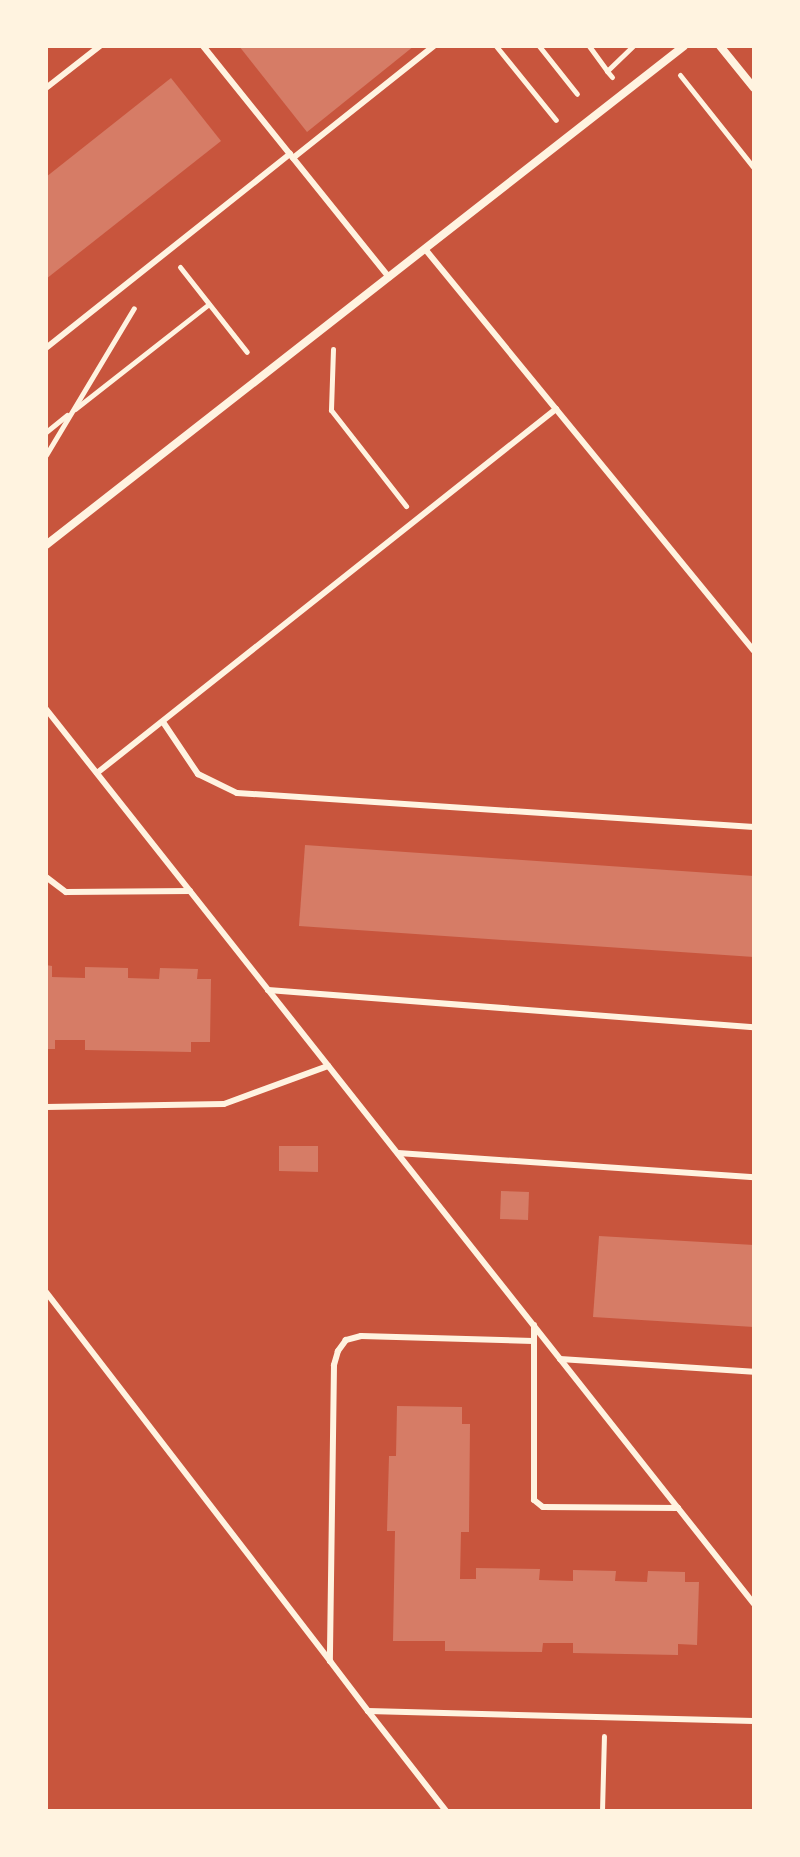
<!DOCTYPE html>
<style>
body{margin:0}
#map{position:relative;width:800px;height:1857px;overflow:hidden;background:#c8553d;font-family:"Noto Sans",sans-serif}
div>[style]{position:absolute}
.building>*{inset:0;background:#d67c66}
.path>*{height:5px;margin:-2.5px;padding:0 2.5px;transform-origin:2.5px;border-radius:2.5px;background:#fff3e0}
.service>*{height:6px;margin:-3px;padding:0 3px;transform-origin:3px;border-radius:3px;background:#fff3e0}
.minor>*{height:8px;margin:-4px;padding:0 4px;transform-origin:4px;border-radius:4px;background:#fff3e0}
span{translate:-50% -50%;white-space:nowrap;text-align:center;line-height:1.15;-webkit-text-stroke:8px #fff3e0;paint-order:stroke}
.frame{position:absolute;inset:0;border:48px solid #fff3e0;pointer-events:none}
</style>
<div id="map">
<div class="building">
<i style="clip-path:polygon(239px 46px,414px 46px,307px 132px)"></i>
<i style="clip-path:polygon(171px 78px,221px 141px,46px 279px,46px 177px)"></i>
<i style="clip-path:polygon(305px 845px,754px 876px,754px 957px,299px 926px)"></i>
<i style="clip-path:polygon(46px 965px,52px 966px,52px 977px,85px 978px,85px 967px,128px 968px,128px 978px,159px 979px,160px 968px,198px 969px,197px 979px,211px 979px,210px 1042px,191px 1042px,191px 1052px,85px 1050px,85px 1040px,55px 1040px,55px 1049px,46px 1049px)"></i>
<i style="clip-path:polygon(279px 1146px,318px 1146px,318px 1172px,279px 1171px)"></i>
<i style="clip-path:polygon(501px 1191px,529px 1192px,528px 1220px,500px 1219px)"></i>
<i style="clip-path:polygon(599px 1236px,754px 1245px,754px 1327px,593px 1317px)"></i>
<i style="clip-path:polygon(397px 1406px,462px 1407px,462px 1424px,470px 1424px,469px 1532px,461px 1532px,460px 1579px,476px 1579px,476px 1568px,540px 1569px,539px 1580px,573px 1581px,573px 1570px,616px 1571px,615px 1581px,647px 1582px,648px 1571px,685px 1572px,685px 1582px,699px 1582px,697px 1645px,678px 1644px,678px 1655px,573px 1653px,573px 1643px,543px 1643px,542px 1652px,445px 1651px,445px 1641px,393px 1641px,395px 1531px,387px 1531px,389px 1456px,396px 1456px)"></i>
</div>
<div class="path">
<i style="left:496px;top:46px;width:95px;rotate:51deg"></i>
<i style="left:539px;top:46px;width:61px;rotate:51.6deg"></i>
<i style="left:589px;top:46px;width:31px;rotate:54deg"></i>
<i style="left:680px;top:75px;width:119px;rotate:51.5deg"></i>
<i style="left:612px;top:77px;width:8px;rotate:-130deg"></i>
<i style="left:607px;top:71px;width:36px;rotate:-44deg"></i>
<i style="left:180px;top:267px;width:108px;rotate:51.8deg"></i>
<i style="left:333px;top:349px;width:61px;rotate:91.9deg"></i>
<i style="left:331px;top:410px;width:122px;rotate:52deg"></i>
<i style="left:75px;top:409px;width:170px;rotate:-38.1deg"></i>
<i style="left:46px;top:432px;width:27px;rotate:-39deg"></i>
<i style="left:46px;top:455px;width:171px;rotate:-59.1deg"></i>
<i style="left:602px;top:1811px;width:75px;rotate:-88.5deg"></i>
</div>
<div class="service">
<i style="left:203px;top:46px;width:297px;rotate:51.2deg"></i>
<i style="left:46px;top:88px;width:68px;rotate:-37.9deg"></i>
<i style="left:293px;top:158px;width:180px;rotate:-38.5deg"></i>
<i style="left:425px;top:249px;width:519px;rotate:50.7deg"></i>
<i style="left:46px;top:348px;width:312px;rotate:-38.5deg"></i>
<i style="left:46px;top:709px;width:1019px;rotate:51.66deg"></i>
<i style="left:163px;top:722px;width:63px;rotate:56.1deg"></i>
<i style="left:198px;top:774px;width:43px;rotate:26deg"></i>
<i style="left:237px;top:793px;width:518px;rotate:3.76deg"></i>
<i style="left:97px;top:773px;width:586px;rotate:-38.42deg"></i>
<i style="left:46px;top:877px;width:25px;rotate:37deg"></i>
<i style="left:66px;top:892px;width:124px;rotate:-0.5deg"></i>
<i style="left:268px;top:990px;width:487px;rotate:4.4deg"></i>
<i style="left:46px;top:1107px;width:178px;rotate:-1deg"></i>
<i style="left:224px;top:1104px;width:111px;rotate:-20.1deg"></i>
<i style="left:398px;top:1153px;width:357px;rotate:3.9deg"></i>
<i style="left:46px;top:1292px;width:466px;rotate:52.4deg"></i>
<i style="left:534px;top:1325px;width:175px;rotate:90deg"></i>
<i style="left:534px;top:1500px;width:11px;rotate:38deg"></i>
<i style="left:543px;top:1507px;width:135px;rotate:0.4deg"></i>
<i style="left:678px;top:1508px;width:122px;rotate:51.6deg"></i>
<i style="left:533px;top:1341px;width:172px;rotate:-178.3deg"></i>
<i style="left:361px;top:1336px;width:16px;rotate:165deg"></i>
<i style="left:346px;top:1340px;width:14px;rotate:126deg"></i>
<i style="left:338px;top:1351px;width:15px;rotate:106deg"></i>
<i style="left:334px;top:1365px;width:296px;rotate:90.8deg"></i>
<i style="left:330px;top:1661px;width:63px;rotate:52.8deg"></i>
<i style="left:368px;top:1711px;width:386px;rotate:1.5deg"></i>
<i style="left:560px;top:1359px;width:194px;rotate:3.8deg"></i>
<i style="left:368px;top:1711px;width:127px;rotate:52deg"></i>
</div>
<div class="minor">
<i style="left:720px;top:46px;width:54px;rotate:51deg"></i>
<i style="left:46px;top:545px;width:810px;rotate:-38.03deg"></i>
</div>
<div class="frame"></div>
</div>
